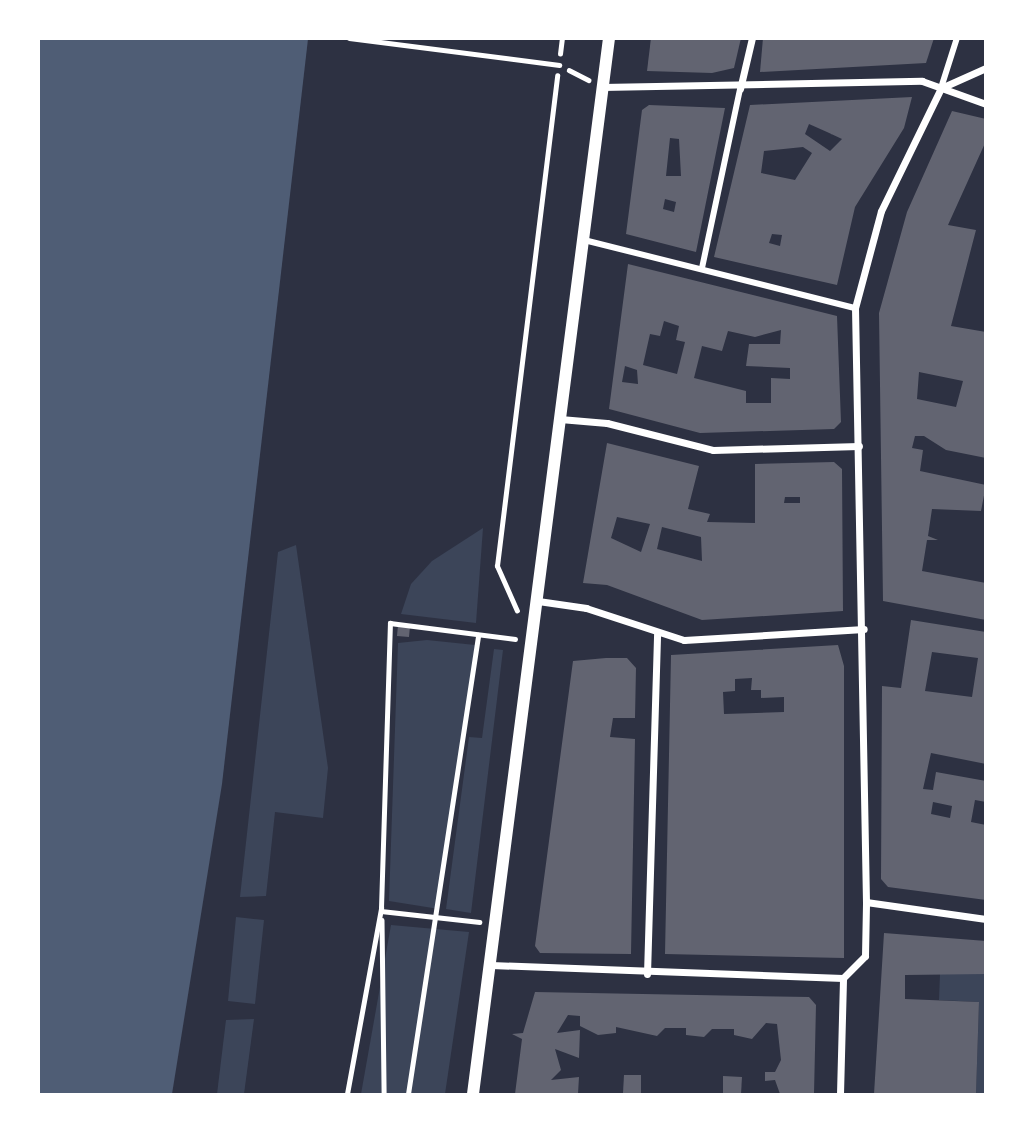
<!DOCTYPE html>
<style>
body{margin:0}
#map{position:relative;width:1024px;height:1133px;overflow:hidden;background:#2d3142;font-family:"Nunito Sans",sans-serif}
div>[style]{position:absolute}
.green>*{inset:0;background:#3c4559}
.water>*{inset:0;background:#4f5d75}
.building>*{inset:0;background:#626471}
.path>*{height:4.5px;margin:-2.25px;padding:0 2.25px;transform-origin:2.25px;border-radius:2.25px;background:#fff}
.service>*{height:5px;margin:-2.5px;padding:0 2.5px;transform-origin:2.5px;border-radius:2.5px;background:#fff}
.pedestrian>*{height:6px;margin:-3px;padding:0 3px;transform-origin:3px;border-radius:3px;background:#fff}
.minor>*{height:7px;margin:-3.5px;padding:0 3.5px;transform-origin:3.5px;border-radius:3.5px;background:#fff}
.tertiary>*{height:12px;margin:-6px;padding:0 6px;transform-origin:6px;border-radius:6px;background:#fff}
span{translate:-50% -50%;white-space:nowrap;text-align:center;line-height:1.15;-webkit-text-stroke:7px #fff;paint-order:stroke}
.frame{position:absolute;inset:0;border:40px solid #fff;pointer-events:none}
</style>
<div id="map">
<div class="green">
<i style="clip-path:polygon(483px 528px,476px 623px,401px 614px,411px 584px,432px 561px)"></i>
<i style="clip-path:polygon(296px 545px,328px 768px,323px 818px,275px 812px,266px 896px,240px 897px,278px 552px)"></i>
<i style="clip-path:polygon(427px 640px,475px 645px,439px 909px,389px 901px,398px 643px)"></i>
<i style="clip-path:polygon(494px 649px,503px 650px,471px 913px,446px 909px,469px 737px,482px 738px)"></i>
<i style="clip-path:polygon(236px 917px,264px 920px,255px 1004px,228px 1001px)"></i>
<i style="clip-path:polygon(391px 925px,469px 932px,445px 1094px,361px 1094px)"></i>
<i style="clip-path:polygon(965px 971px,985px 974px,985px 1094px,976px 1094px,979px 1002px,939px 1000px,940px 974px)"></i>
<i style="clip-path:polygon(254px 1019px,244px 1094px,217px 1094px,226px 1020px)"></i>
</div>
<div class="water">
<i style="clip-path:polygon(38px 39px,308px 39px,222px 784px,172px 1094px,39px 1094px)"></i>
</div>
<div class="building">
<i style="clip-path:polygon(651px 38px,741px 38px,734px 68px,712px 73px,647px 71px)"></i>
<i style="clip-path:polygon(763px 38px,934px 38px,926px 63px,760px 72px)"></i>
<i style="clip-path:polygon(evenodd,912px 97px,904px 128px,855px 207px,837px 285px,714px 257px,750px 105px,912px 97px,809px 124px,827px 132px,842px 139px,830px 151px,805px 134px,809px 124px,912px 97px,803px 147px,812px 153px,795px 180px,761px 173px,764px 151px,803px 147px,912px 97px,772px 234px,782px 235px,780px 246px,769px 243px,772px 234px)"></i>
<i style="clip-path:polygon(evenodd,649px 105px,725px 108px,696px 252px,626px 234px,642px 110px,649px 105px,670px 138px,679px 139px,681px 176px,666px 176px,670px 138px,649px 105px,665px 199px,676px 202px,674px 212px,663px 209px,665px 199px)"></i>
<i style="clip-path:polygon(evenodd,952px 111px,986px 119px,986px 141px,948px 225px,976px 230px,951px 326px,986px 332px,986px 458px,946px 450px,924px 436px,915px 436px,912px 448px,923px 450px,920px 471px,986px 485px,981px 511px,932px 509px,928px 536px,938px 540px,927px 540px,922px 571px,986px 583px,986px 620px,883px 601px,879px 313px,907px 212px,952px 111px,919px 372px,963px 381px,956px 407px,917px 399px,919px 372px)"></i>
<i style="clip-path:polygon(evenodd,628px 264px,837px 316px,841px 422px,834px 429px,700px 433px,609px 409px,628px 264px,664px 321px,679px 326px,676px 340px,685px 342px,677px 374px,643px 365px,650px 334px,660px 336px,664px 321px,628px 264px,781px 330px,780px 344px,749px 344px,746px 366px,790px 368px,790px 379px,771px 378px,771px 403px,746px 403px,746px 391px,694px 378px,702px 346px,722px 351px,728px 331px,755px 337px,781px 330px,628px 264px,625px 366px,637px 370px,638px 384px,622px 382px,625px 366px)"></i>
<i style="clip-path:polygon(evenodd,607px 443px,699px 466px,688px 509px,710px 514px,707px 522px,755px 523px,755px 464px,834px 462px,842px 469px,843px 611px,702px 620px,607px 585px,583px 583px,607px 443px,785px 497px,800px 497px,800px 503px,784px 503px,785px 497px,607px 443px,617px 517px,650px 524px,641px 552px,611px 538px,617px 517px,607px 443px,662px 527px,701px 537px,702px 561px,657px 549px,662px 527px)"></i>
<i style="clip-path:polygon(evenodd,911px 620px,986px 632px,986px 764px,931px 753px,923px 789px,933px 790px,936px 772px,986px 781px,986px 802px,975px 800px,971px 822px,986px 825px,986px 900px,888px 887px,881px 879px,882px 686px,901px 688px,911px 620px,932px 652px,978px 658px,972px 697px,925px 691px,932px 652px,911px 620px,933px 802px,952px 806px,950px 818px,931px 814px,933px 802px)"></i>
<i style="clip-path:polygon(398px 625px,410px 626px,409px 637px,397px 636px)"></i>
<i style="clip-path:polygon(evenodd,838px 645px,844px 666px,844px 958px,665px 954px,671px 655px,838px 645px,752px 678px,751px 690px,761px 690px,761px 698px,784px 697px,784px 712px,724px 714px,723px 692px,735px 691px,735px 679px,752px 678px)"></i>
<i style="clip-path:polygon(606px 658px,627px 658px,636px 668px,635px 718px,613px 718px,610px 737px,635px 739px,631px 954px,540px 953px,535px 946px,573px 661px)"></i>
<i style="clip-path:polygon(884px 933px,986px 941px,986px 974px,905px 975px,905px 999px,979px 1002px,976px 1094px,874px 1094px)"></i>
<i style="clip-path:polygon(535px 992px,809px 997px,816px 1005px,814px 1094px,780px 1094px,775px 1080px,765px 1081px,765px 1072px,775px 1072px,781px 1060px,777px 1024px,766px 1023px,752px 1039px,734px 1035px,734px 1029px,712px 1029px,704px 1037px,686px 1035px,686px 1028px,665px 1028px,657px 1036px,616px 1027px,616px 1033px,598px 1035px,580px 1026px,580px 1016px,568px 1015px,557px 1033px,580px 1030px,579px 1058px,555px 1049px,561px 1070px,551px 1080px,579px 1077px,578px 1094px,515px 1094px,522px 1039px,512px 1034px,523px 1033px)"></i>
<i style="clip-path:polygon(624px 1075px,641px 1075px,641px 1093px,623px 1093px)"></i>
<i style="clip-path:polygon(723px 1076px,742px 1077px,741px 1094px,723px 1094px)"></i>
</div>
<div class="path">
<i style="left:560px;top:54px;width:16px;rotate:-83deg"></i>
<i style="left:569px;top:70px;width:22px;rotate:27deg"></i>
<i style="left:517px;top:611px;width:49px;rotate:-114deg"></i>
<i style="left:497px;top:566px;width:494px;rotate:-83deg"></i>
<i style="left:381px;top:911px;width:99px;rotate:6.4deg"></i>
<i style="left:382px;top:920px;width:174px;rotate:89.3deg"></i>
<i style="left:347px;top:1094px;width:189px;rotate:-79.6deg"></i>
<i style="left:381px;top:908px;width:285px;rotate:-88.2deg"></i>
<i style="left:390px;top:623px;width:126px;rotate:7.3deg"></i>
<i style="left:408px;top:1094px;width:464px;rotate:-81.3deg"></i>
</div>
<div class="service">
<i style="left:349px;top:38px;width:212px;rotate:7.3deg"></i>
</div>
<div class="pedestrian">
<i style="left:941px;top:88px;width:52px;rotate:-72.3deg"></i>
<i style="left:584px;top:240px;width:279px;rotate:14.1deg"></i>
<i style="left:702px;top:268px;width:183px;rotate:-78deg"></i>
</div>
<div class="minor">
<i style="left:602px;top:87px;width:320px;rotate:-1.1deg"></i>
<i style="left:922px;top:81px;width:68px;rotate:19.8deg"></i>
<i style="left:941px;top:88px;width:49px;rotate:-24deg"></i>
<i style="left:740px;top:89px;width:52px;rotate:-76.8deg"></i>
<i style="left:560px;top:419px;width:47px;rotate:4.9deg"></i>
<i style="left:607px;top:423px;width:109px;rotate:14.3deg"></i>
<i style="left:713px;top:450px;width:146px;rotate:-1.6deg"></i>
<i style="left:538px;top:601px;width:49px;rotate:8.3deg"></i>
<i style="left:586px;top:608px;width:103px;rotate:18.1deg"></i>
<i style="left:684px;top:640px;width:180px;rotate:-3.5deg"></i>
<i style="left:866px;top:902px;width:121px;rotate:8.1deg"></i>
<i style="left:491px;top:965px;width:352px;rotate:2.1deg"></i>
<i style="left:647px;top:974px;width:342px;rotate:-88.3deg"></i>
<i style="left:840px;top:1094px;width:116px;rotate:-88.5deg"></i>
<i style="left:843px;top:978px;width:31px;rotate:-45deg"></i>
<i style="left:865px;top:956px;width:54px;rotate:-88.9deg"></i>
<i style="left:866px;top:902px;width:594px;rotate:-91.06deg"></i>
<i style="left:855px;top:308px;width:100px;rotate:-75deg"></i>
<i style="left:881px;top:211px;width:137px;rotate:-64deg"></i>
</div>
<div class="tertiary">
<i style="left:473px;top:1094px;width:1065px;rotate:-82.66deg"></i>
</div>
<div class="frame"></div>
</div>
